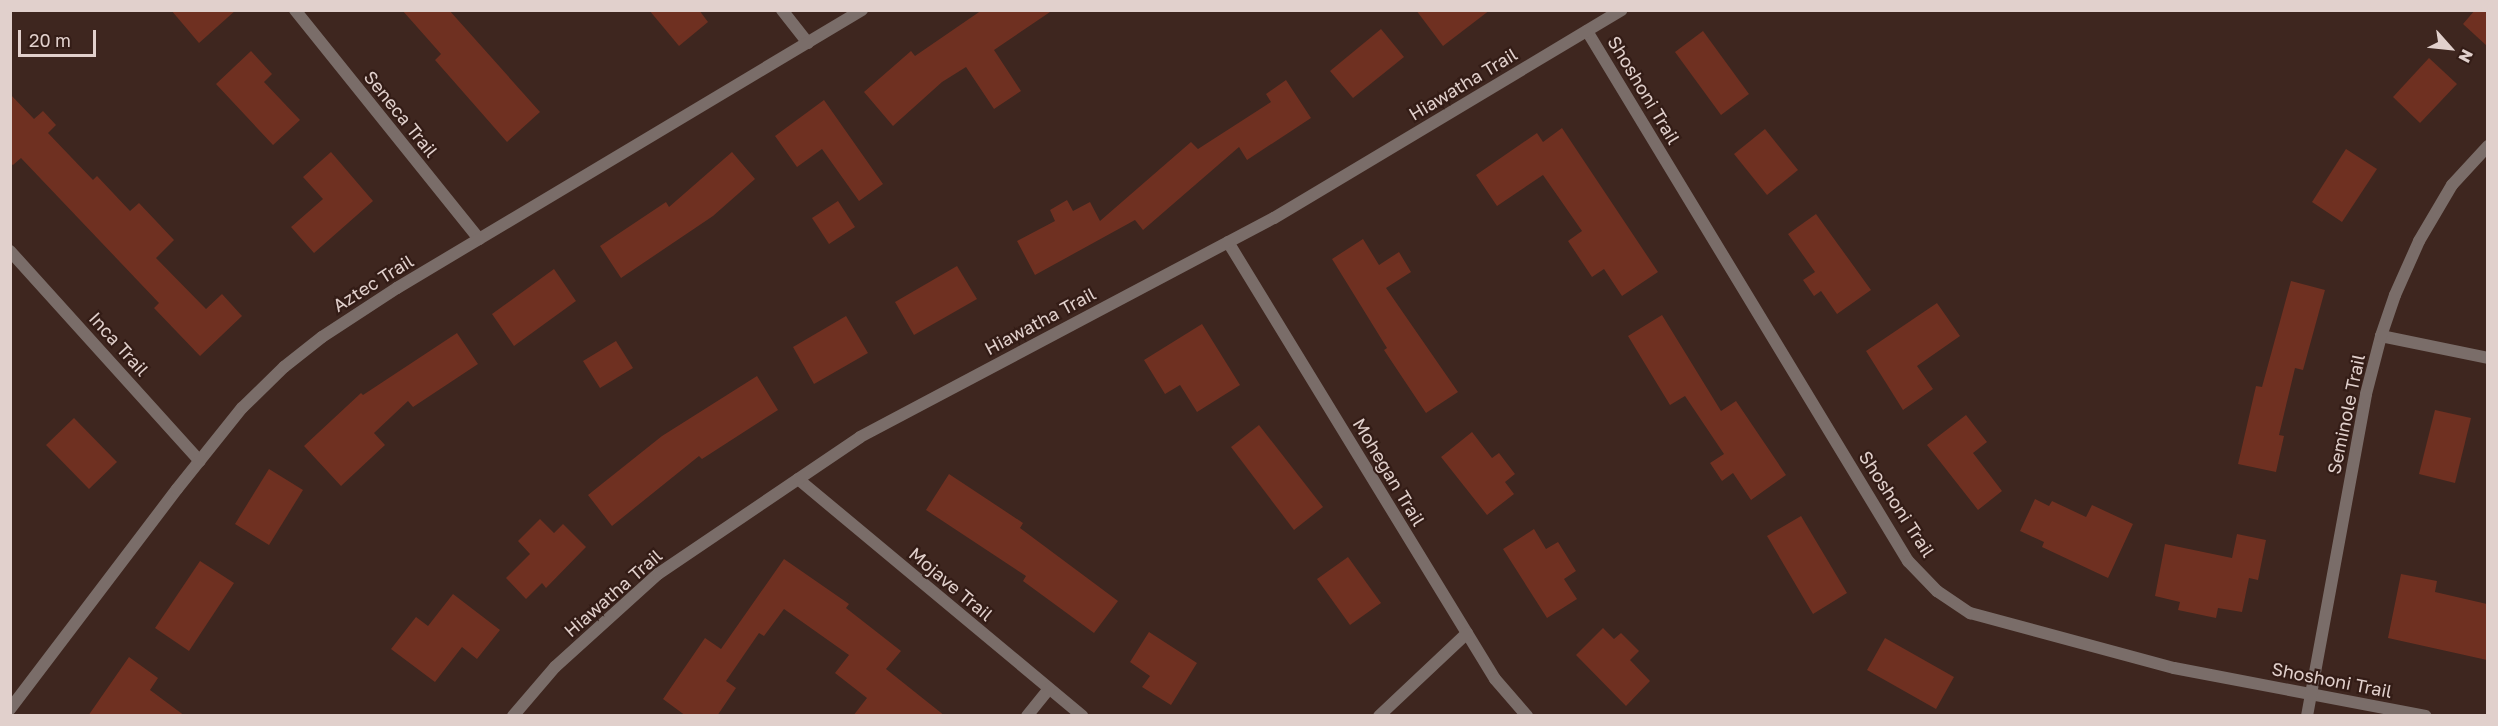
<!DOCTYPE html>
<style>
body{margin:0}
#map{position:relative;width:2498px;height:726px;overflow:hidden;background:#3e261f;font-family:"Golos Text",sans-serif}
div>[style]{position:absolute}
.building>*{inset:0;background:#6f3021}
.street>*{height:12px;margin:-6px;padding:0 6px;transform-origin:6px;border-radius:6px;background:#7a6d69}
span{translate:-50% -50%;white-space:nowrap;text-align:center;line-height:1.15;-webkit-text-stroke:4.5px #331c16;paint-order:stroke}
.street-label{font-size:18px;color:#e1d0cc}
.frame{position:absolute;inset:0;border:12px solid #e1d0cc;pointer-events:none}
.north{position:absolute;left:2420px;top:18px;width:60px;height:60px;-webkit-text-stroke:4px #331c16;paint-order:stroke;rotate:117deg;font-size:16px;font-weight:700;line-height:24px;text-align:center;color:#e1d0cc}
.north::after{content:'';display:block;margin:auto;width:21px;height:27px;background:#e1d0cc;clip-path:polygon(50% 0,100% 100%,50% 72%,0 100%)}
.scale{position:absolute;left:18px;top:30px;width:78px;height:27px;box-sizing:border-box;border:3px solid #e1d0cc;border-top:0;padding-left:8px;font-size:18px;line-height:21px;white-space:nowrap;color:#e1d0cc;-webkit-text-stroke:4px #331c16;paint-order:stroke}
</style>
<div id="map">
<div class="building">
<i style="clip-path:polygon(171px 10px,236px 10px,199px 43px)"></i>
<i style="clip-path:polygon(402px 10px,449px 10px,540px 112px,507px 142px,435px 60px,441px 54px)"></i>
<i style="clip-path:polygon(649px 10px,699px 10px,708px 22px,679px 46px)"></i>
<i style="clip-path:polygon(982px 10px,1053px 10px,994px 50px,1021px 91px,994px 109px,966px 67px,942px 82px,893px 126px,864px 92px,911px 51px,915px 56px)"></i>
<i style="clip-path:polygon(1416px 10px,1490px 10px,1443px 46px)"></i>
<i style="clip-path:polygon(2475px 10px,2487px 10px,2487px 46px,2463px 24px)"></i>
<i style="clip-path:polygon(1381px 29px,1404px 57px,1353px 98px,1330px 71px)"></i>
<i style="clip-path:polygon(1703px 31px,1749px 94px,1721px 115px,1675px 52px)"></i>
<i style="clip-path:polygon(251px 51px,272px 74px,264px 82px,300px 120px,273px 145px,216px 84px)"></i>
<i style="clip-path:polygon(2429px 58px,2457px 84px,2420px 123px,2393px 97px)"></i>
<i style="clip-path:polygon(1286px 80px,1311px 118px,1247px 160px,1239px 147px,1143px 230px,1135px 220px,1035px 275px,1017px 241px,1055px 221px,1050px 210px,1067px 200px,1073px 211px,1090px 202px,1100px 221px,1191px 142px,1198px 149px,1271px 102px,1266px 94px)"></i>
<i style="clip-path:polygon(10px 94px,34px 119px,43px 111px,56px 125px,48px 133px,93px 180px,97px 176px,130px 211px,139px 203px,174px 240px,156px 258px,206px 309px,222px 294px,242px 316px,200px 356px,154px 308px,159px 303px,21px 158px,13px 165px,10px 163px)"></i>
<i style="clip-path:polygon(824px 100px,883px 184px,859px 201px,822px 149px,797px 167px,775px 136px)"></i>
<i style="clip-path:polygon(1562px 128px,1658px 272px,1622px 296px,1604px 269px,1592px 277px,1568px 241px,1582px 231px,1543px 175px,1497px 206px,1476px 175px,1537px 133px,1543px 142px)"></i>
<i style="clip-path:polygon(1765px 129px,1798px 170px,1767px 195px,1734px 154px)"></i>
<i style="clip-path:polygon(2346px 149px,2377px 169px,2342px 222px,2312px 202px)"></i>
<i style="clip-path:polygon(331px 152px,373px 201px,314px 253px,291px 227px,323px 199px,303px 177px)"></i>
<i style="clip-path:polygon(732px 152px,755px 179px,713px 216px,621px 278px,600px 246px,666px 202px,669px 207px)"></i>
<i style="clip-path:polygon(838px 201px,855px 227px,829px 244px,812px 218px)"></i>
<i style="clip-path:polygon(1816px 214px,1871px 290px,1837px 314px,1821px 291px,1814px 296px,1803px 280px,1815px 272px,1788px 234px)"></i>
<i style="clip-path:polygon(1363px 239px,1379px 265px,1399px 252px,1411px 272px,1386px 288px,1458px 392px,1426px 413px,1384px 350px,1387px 348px,1332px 259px)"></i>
<i style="clip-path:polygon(957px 266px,977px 299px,914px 335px,895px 302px)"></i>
<i style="clip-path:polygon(554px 269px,576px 301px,514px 346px,492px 314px)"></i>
<i style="clip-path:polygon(2291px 281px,2325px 290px,2303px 370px,2295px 368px,2279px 435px,2284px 436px,2276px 472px,2238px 464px,2256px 386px,2262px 387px)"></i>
<i style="clip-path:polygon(1937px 303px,1960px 336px,1917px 366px,1933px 389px,1903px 410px,1866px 351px)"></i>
<i style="clip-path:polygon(1662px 315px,1721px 411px,1736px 401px,1786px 475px,1751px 500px,1733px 473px,1722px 481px,1710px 463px,1724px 454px,1685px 396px,1670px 405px,1628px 336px)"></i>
<i style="clip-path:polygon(846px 316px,868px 353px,814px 384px,793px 347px)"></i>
<i style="clip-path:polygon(1202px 324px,1240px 385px,1197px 412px,1180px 385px,1165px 394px,1144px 360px)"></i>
<i style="clip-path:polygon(457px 333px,478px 364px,413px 407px,408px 401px,374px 433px,385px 445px,341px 486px,304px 446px,361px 393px,363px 395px)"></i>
<i style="clip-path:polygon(616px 341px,633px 368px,600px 388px,583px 361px)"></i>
<i style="clip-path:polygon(757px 376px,778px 410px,702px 459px,699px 456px,612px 526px,588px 495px,662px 436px)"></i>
<i style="clip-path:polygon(2435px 410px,2471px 418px,2455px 483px,2419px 474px)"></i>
<i style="clip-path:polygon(1966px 415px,1987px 442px,1973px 453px,2002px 491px,1978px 510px,1927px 445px)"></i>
<i style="clip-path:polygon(74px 418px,117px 462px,89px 489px,46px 445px)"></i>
<i style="clip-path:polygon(1259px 425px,1323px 507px,1294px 530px,1231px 447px)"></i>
<i style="clip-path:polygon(1472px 432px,1492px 458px,1499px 453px,1515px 474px,1505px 482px,1514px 494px,1487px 515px,1441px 457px)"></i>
<i style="clip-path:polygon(269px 469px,303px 490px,269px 545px,235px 524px)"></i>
<i style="clip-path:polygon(949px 474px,1023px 523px,1020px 528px,1118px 601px,1094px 633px,1023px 581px,1026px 576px,926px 510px)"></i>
<i style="clip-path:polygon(2035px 499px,2049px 506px,2052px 501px,2086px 517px,2092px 505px,2133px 524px,2108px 578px,2042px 547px,2044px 542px,2020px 531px)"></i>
<i style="clip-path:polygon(1801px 516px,1847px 593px,1813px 614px,1767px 536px)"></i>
<i style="clip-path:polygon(540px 519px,554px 533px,563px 524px,586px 547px,546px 588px,542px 583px,526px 599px,506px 578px,530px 554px,518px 541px)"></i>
<i style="clip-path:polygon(1534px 529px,1546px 549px,1558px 542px,1576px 571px,1564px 579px,1577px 599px,1547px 618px,1503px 549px)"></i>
<i style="clip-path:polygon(2237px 534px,2266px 540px,2258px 580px,2249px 578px,2242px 612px,2218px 608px,2216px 618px,2178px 610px,2180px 602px,2155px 596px,2165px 544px,2232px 558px)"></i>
<i style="clip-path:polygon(1348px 557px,1381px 603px,1350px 625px,1317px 579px)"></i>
<i style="clip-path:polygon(784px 559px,849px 604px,846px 608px,901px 651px,886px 669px,945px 716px,853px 716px,867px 698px,835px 673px,849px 655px,784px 609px,764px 636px,759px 633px,726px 681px,736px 688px,717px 716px,686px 716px,663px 699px,705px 638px,721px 649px)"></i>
<i style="clip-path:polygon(200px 561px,234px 583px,189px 651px,155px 628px)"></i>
<i style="clip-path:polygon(2401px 574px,2437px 581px,2435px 592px,2487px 604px,2487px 660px,2388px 638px)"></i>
<i style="clip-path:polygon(453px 594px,500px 630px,477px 659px,462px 647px,435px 682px,391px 649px,416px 617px,428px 626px)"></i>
<i style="clip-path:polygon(1603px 628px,1614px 639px,1621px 633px,1639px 651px,1630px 660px,1650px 681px,1626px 706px,1576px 655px)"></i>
<i style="clip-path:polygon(1149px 632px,1197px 663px,1171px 705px,1142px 687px,1150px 676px,1130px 662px)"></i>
<i style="clip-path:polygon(1885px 638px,1954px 677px,1936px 709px,1867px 670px)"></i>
<i style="clip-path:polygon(129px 657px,158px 678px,150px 690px,185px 716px,88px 716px)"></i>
</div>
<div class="street">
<i style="left:295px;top:10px;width:294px;rotate:51.2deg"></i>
<i style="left:782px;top:10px;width:42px;rotate:51.8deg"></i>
<i style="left:1587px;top:31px;width:620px;rotate:58.8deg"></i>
<i style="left:1908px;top:561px;width:42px;rotate:46deg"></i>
<i style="left:1937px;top:591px;width:40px;rotate:34deg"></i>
<i style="left:1970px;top:613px;width:211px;rotate:15.1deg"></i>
<i style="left:2174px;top:668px;width:256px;rotate:10.8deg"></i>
<i style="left:1228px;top:242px;width:512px;rotate:58.58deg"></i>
<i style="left:1495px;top:679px;width:49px;rotate:49.1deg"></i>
<i style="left:10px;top:251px;width:283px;rotate:47.9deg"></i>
<i style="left:2381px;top:336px;width:109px;rotate:11.6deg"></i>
<i style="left:798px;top:479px;width:370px;rotate:39.8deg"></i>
<i style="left:10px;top:709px;width:276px;rotate:-52.8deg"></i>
<i style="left:177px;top:489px;width:104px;rotate:-51.3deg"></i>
<i style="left:242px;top:408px;width:59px;rotate:-44.3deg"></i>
<i style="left:284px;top:367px;width:48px;rotate:-38.3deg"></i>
<i style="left:322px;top:337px;width:90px;rotate:-33.2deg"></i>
<i style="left:397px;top:288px;width:542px;rotate:-30.87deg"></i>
<i style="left:513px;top:716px;width:65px;rotate:-49.4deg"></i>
<i style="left:555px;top:667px;width:139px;rotate:-42.1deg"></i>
<i style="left:658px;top:574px;width:244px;rotate:-34.1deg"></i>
<i style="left:860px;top:437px;width:468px;rotate:-27.9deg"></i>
<i style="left:1274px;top:218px;width:405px;rotate:-30.9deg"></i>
<i style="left:1027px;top:716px;width:35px;rotate:-51deg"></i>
<i style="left:1379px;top:716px;width:121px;rotate:-43.3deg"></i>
<i style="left:2307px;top:716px;width:327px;rotate:-79.6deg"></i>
<i style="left:2366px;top:394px;width:60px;rotate:-75.5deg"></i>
<i style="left:2381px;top:336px;width:43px;rotate:-71.1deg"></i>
<i style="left:2395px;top:295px;width:59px;rotate:-66deg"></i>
<i style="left:2419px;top:241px;width:65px;rotate:-59.5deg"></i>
<i style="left:2452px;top:185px;width:53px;rotate:-47.3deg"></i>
</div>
<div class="street-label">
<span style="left:1463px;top:84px;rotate:-31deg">Hiawatha Trail</span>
<span style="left:1644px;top:90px;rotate:59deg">Shoshoni Trail</span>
<span style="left:401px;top:114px;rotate:51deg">Seneca Trail</span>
<span style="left:373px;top:283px;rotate:-32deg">Aztec Trail</span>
<span style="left:1040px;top:321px;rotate:-28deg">Hiawatha Trail</span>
<span style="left:119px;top:344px;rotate:48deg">Inca Trail</span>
<span style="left:2346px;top:414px;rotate:-78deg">Seminole Trail</span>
<span style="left:1389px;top:472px;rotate:59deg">Mohegan Trail</span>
<span style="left:1897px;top:504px;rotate:57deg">Shoshoni Trail</span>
<span style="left:951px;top:584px;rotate:40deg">Mojave Trail</span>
<span style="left:613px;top:593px;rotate:-41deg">Hiawatha Trail</span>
<span style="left:2332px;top:680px;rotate:11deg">Shoshoni Trail</span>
</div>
<div class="frame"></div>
<div class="north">N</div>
<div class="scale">20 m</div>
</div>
